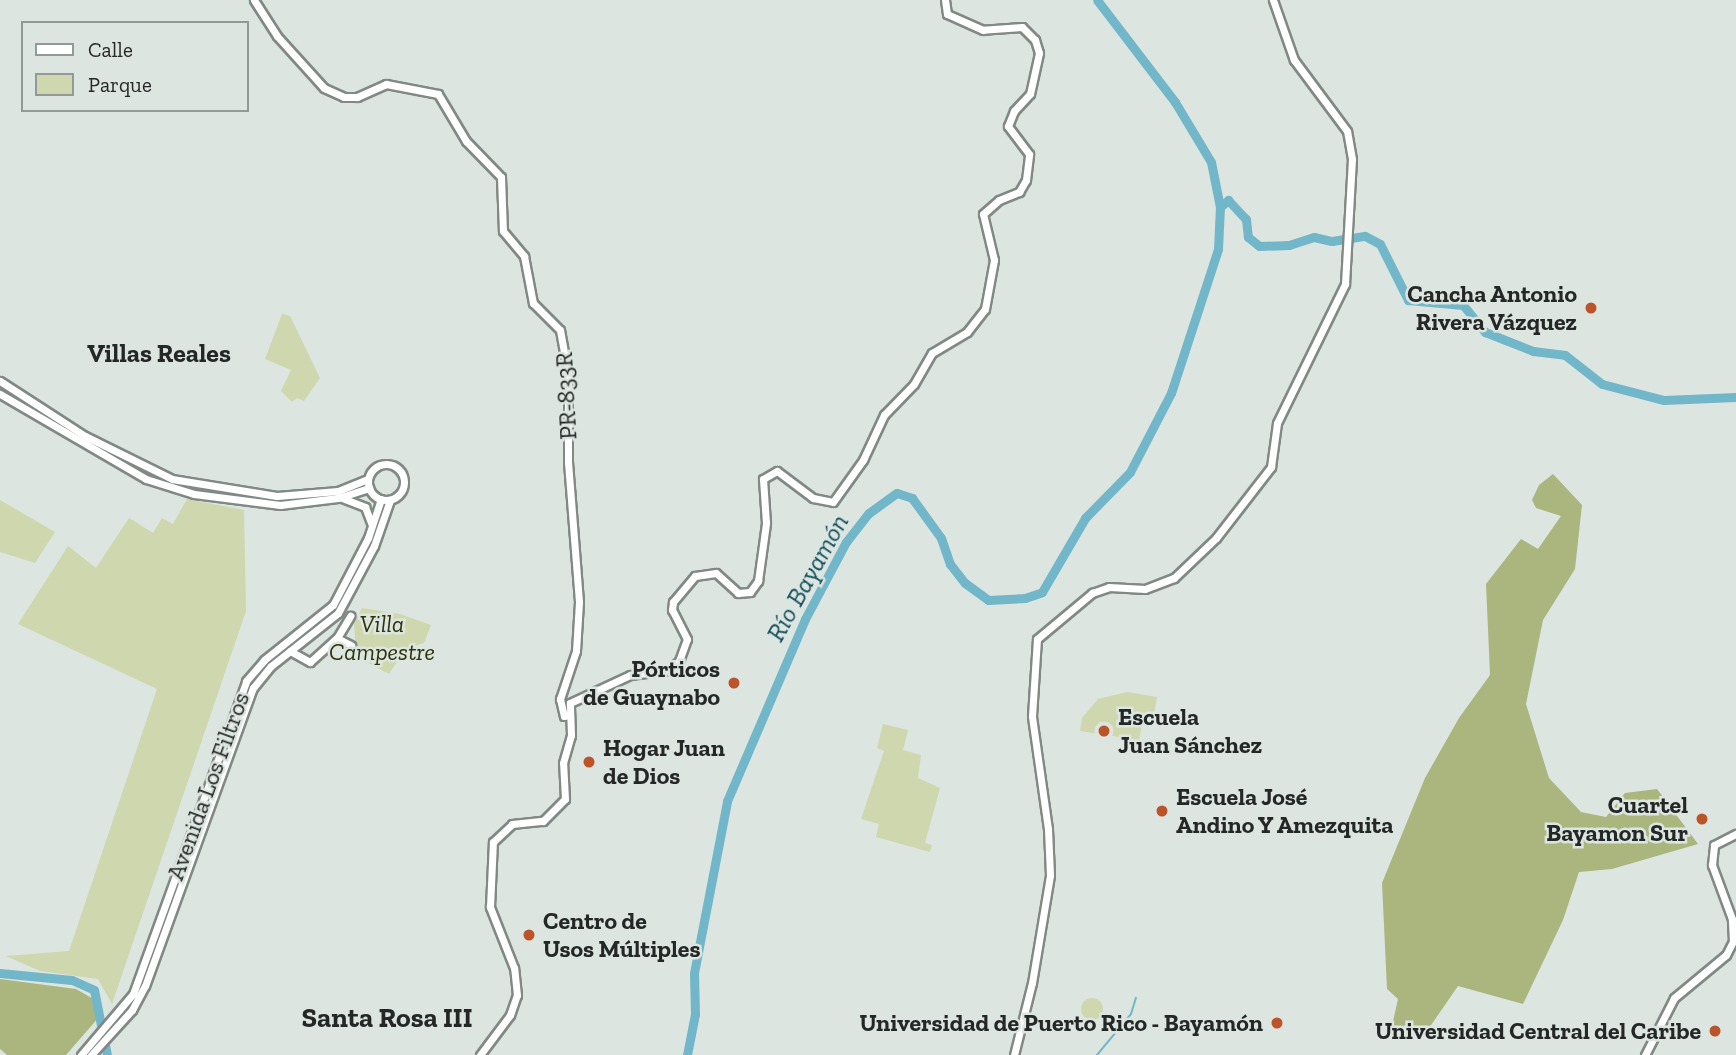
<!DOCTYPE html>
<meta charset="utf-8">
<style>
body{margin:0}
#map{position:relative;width:1736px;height:1055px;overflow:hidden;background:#dce5e0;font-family:"Zilla Slab",serif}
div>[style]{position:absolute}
.green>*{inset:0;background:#cfd7ae}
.round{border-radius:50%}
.forest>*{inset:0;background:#abb57e}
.stream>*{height:2px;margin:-1px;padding:0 1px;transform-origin:1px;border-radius:1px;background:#71b7c9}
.river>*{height:9px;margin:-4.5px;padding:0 4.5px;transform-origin:4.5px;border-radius:4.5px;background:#71b7c9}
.roads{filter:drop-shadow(2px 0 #818985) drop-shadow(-2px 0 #818985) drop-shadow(0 2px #818985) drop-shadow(0 -2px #818985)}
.secondary>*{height:7px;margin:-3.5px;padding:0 3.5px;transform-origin:3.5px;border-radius:3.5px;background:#fff}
.secondary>.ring{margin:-3.5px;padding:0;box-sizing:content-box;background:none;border:7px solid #fff;border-radius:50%}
.dots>*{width:19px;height:19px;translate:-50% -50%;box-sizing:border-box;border:4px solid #dce5e0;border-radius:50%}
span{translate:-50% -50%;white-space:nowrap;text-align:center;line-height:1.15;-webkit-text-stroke:5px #dce5e0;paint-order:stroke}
.poi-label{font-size:24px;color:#242726;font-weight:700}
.right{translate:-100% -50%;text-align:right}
.left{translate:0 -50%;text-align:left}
.street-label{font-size:24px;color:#242726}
.park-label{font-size:24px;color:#2e3308;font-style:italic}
.neighbourhood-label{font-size:26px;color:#242726;font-weight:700}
.water-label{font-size:26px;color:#114e5b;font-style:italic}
.quarter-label{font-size:28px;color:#242726;font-weight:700}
.legend{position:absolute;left:21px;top:21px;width:228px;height:91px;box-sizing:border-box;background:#dce5e0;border:2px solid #929996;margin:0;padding:9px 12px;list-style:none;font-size:21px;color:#242726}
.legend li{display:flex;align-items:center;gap:14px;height:35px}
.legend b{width:35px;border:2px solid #929996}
</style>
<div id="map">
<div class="green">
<i style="clip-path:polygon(282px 314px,290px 316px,320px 378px,304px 401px,297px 398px,292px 402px,281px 391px,291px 370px,265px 359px)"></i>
<i style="clip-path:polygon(187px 499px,244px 510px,246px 611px,112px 1004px,98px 979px,40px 971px,6px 956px,69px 951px,157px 689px,18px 624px,68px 546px,96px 568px,129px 518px,153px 533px,162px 518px,173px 524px)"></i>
<i style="clip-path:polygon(0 500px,55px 532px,35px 563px,0 552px)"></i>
<i style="clip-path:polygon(362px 608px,400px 614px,431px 625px,424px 643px,405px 649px,389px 674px,363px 660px,356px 650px,354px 624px)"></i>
<i style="clip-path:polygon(1127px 692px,1157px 697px,1154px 715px,1144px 714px,1139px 740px,1080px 731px,1082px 718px,1098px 699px)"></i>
<i style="clip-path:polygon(883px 724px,908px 730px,903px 750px,921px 755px,918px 778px,940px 788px,925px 843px,932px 845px,930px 852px,876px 837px,879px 824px,861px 819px,884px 751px,877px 748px)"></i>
<i class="round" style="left:1081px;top:998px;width:22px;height:22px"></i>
</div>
<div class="forest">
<i style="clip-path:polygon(1553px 474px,1582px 505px,1575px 569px,1543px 620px,1526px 704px,1549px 778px,1581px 812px,1606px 817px,1625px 793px,1657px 789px,1698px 844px,1612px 869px,1579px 872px,1563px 920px,1523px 1004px,1458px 986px,1427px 1031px,1392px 1026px,1398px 999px,1387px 989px,1382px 883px,1425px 778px,1459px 718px,1490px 675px,1486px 584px,1521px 539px,1538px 549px,1561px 516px,1536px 508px,1532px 500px,1539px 485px)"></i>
<i style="clip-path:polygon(0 979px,76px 989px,95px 1000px,99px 1017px,66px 1055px,7px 1055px,0 1049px)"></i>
</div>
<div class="stream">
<i style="left:1097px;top:1055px;width:53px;rotate:-50.3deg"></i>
<i style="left:1131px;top:1014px;width:17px;rotate:-73deg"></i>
</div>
<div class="river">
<i style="left:1220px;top:207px;width:11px;rotate:-41deg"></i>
<i style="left:1228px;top:200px;width:26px;rotate:47deg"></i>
<i style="left:1246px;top:219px;width:18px;rotate:84deg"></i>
<i style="left:1248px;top:237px;width:14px;rotate:39deg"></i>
<i style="left:1259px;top:246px;width:30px;rotate:-2deg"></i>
<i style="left:1289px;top:245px;width:26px;rotate:-18deg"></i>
<i style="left:1314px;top:237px;width:18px;rotate:13deg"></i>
<i style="left:1332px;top:241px;width:33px;rotate:-9deg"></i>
<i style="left:1365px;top:236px;width:17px;rotate:28deg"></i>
<i style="left:1380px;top:244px;width:63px;rotate:63.4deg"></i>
<i style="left:1408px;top:300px;width:55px;rotate:5.2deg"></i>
<i style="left:1463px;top:305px;width:35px;rotate:51deg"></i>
<i style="left:1485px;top:332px;width:52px;rotate:21.6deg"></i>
<i style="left:1533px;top:351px;width:32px;rotate:7deg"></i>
<i style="left:1565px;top:355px;width:47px;rotate:38.1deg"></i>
<i style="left:1602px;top:384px;width:64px;rotate:14.5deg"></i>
<i style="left:1664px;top:400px;width:72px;rotate:-2.4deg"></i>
<i style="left:0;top:973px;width:72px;rotate:5.6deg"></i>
<i style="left:72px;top:980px;width:24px;rotate:24deg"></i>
<i style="left:94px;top:990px;width:66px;rotate:78.7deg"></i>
<i style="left:687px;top:1055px;width:42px;rotate:-79deg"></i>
<i style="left:695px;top:1014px;width:41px;rotate:-91.4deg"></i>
<i style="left:694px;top:973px;width:175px;rotate:-79.1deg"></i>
<i style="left:727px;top:801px;width:198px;rotate:-66.8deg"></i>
<i style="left:805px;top:619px;width:87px;rotate:-62deg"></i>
<i style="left:846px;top:542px;width:37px;rotate:-52deg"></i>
<i style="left:869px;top:513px;width:34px;rotate:-36deg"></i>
<i style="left:897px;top:493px;width:16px;rotate:18deg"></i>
<i style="left:912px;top:498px;width:49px;rotate:54.1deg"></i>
<i style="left:941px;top:538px;width:28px;rotate:71deg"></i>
<i style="left:950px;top:564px;width:24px;rotate:52deg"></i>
<i style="left:965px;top:583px;width:29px;rotate:36deg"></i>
<i style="left:988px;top:600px;width:37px;rotate:-3deg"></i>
<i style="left:1025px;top:598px;width:18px;rotate:-19deg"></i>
<i style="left:1042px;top:592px;width:86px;rotate:-59.8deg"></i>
<i style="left:1085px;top:518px;width:64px;rotate:-45.6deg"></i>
<i style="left:1130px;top:472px;width:89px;rotate:-62.6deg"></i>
<i style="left:1171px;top:393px;width:151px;rotate:-71.9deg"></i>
<i style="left:1218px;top:249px;width:42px;rotate:-87.3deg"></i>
<i style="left:1220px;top:207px;width:46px;rotate:-101.3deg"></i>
<i style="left:1211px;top:162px;width:70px;rotate:-121deg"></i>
<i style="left:1175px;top:102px;width:128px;rotate:-127.4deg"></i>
</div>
<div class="roads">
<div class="secondary">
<i style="left:254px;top:0;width:43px;rotate:57.4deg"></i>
<i style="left:277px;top:36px;width:70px;rotate:47.9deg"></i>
<i style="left:324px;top:88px;width:22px;rotate:24deg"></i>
<i style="left:344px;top:97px;width:13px"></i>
<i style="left:357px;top:97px;width:32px;rotate:-24deg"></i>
<i style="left:386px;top:84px;width:53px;rotate:10.9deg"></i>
<i style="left:438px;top:94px;width:55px;rotate:59.2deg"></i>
<i style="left:466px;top:141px;width:50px;rotate:45.8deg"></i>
<i style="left:501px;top:177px;width:54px;rotate:87.9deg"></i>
<i style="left:503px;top:231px;width:33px;rotate:50deg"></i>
<i style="left:524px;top:256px;width:48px;rotate:79.2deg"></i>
<i style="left:533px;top:303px;width:38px;rotate:45deg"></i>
<i style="left:560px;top:330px;width:45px;rotate:79.7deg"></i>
<i style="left:568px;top:374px;width:88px;rotate:90deg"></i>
<i style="left:568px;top:462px;width:140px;rotate:85.5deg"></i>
<i style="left:579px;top:602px;width:49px;rotate:93.5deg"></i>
<i style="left:576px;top:651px;width:51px;rotate:108.4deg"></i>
<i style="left:560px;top:699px;width:17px;rotate:77deg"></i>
<i style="left:564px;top:716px;width:5px;rotate:-11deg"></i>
<i style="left:0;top:381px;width:101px;rotate:32.9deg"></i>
<i style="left:85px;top:436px;width:97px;rotate:26.3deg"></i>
<i style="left:172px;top:479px;width:106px;rotate:9.2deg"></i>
<i style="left:277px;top:496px;width:61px;rotate:-4.7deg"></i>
<i style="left:338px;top:491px;width:32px;rotate:-22deg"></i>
<i style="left:0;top:394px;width:169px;rotate:30.2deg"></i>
<i style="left:146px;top:479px;width:50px;rotate:17.4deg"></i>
<i style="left:194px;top:494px;width:87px;rotate:7.3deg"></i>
<i style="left:280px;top:505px;width:58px;rotate:-6.9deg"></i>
<i style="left:338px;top:498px;width:33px;rotate:-18deg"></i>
<i class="ring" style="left:368px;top:464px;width:29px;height:29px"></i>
<i style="left:342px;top:498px;width:25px;rotate:21deg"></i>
<i style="left:365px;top:507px;width:19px;rotate:69deg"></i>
<i style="left:337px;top:638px;width:16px;rotate:27deg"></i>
<i style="left:290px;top:651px;width:23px;rotate:29deg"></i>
<i style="left:310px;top:662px;width:36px;rotate:-42deg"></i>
<i style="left:337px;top:638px;width:26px;rotate:-59deg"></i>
<i style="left:81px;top:1055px;width:80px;rotate:-49.6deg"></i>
<i style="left:133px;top:994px;width:333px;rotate:-70.1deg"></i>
<i style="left:246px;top:681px;width:28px;rotate:-49deg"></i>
<i style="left:264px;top:660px;width:88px;rotate:-38.6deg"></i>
<i style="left:333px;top:605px;width:76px;rotate:-62.4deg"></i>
<i style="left:368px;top:538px;width:41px;rotate:-71.6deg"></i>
<i style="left:91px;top:1055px;width:61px;rotate:-47.7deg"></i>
<i style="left:132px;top:1010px;width:27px;rotate:-62deg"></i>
<i style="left:145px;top:986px;width:317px;rotate:-70.1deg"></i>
<i style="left:253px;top:688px;width:28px;rotate:-51deg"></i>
<i style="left:271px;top:666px;width:85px;rotate:-38.3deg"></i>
<i style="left:338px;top:613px;width:76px;rotate:-61.8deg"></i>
<i style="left:374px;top:546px;width:49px;rotate:-70.8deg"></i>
<i style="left:480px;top:1055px;width:50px;rotate:-53.1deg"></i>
<i style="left:510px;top:1015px;width:21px;rotate:-71deg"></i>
<i style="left:517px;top:995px;width:27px;rotate:-96deg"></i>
<i style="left:514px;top:968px;width:66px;rotate:-111.5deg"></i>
<i style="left:490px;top:907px;width:65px;rotate:-87.4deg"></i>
<i style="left:493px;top:842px;width:26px;rotate:-43deg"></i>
<i style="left:512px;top:824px;width:31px;rotate:-6deg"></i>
<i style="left:543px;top:821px;width:31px;rotate:-45deg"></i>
<i style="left:565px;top:799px;width:36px;rotate:-93deg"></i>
<i style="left:563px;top:763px;width:29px;rotate:-74deg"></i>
<i style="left:571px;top:735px;width:32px;rotate:-92deg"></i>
<i style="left:570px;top:703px;width:66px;rotate:-25deg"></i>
<i style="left:630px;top:675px;width:39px;rotate:-7deg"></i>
<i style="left:669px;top:670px;width:13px;rotate:-42deg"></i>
<i style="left:679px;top:661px;width:23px;rotate:-70deg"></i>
<i style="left:687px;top:639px;width:33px;rotate:-117deg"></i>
<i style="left:672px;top:610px;width:8px;rotate:-83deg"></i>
<i style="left:673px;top:602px;width:34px;rotate:-50deg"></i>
<i style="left:695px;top:576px;width:21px;rotate:-8deg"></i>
<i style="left:716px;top:573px;width:30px;rotate:42deg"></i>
<i style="left:738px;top:593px;width:12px;rotate:-5deg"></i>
<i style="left:750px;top:592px;width:14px;rotate:-54deg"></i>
<i style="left:758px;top:581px;width:59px;rotate:-82.1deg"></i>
<i style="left:766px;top:523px;width:44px;rotate:-93.9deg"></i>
<i style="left:763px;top:479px;width:16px;rotate:-30deg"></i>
<i style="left:777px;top:471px;width:45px;rotate:36.9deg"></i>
<i style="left:813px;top:498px;width:20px;rotate:11deg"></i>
<i style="left:833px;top:502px;width:52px;rotate:-54.5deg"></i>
<i style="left:863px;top:460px;width:50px;rotate:-65deg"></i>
<i style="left:884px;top:415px;width:43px;rotate:-45.9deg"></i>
<i style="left:914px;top:384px;width:36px;rotate:-60deg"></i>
<i style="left:932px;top:353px;width:41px;rotate:-31deg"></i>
<i style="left:967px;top:332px;width:29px;rotate:-52deg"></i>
<i style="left:985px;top:309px;width:50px;rotate:-79.6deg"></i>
<i style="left:994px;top:260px;width:47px;rotate:-103.4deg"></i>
<i style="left:983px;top:214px;width:21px;rotate:-41deg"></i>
<i style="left:999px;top:200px;width:22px;rotate:-22deg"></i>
<i style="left:1019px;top:192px;width:14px;rotate:-60deg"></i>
<i style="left:1026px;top:180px;width:26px;rotate:-83deg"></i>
<i style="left:1029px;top:154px;width:35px;rotate:-127deg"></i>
<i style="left:1008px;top:126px;width:16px;rotate:-68deg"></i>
<i style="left:1014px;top:111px;width:23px;rotate:-47deg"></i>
<i style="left:1030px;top:94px;width:42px;rotate:-77.6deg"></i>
<i style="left:1039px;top:53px;width:14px;rotate:-107deg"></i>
<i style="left:1035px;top:40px;width:18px;rotate:-135deg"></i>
<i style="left:1022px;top:27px;width:39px;rotate:176deg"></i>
<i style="left:983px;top:30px;width:39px;rotate:-156deg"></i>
<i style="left:947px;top:14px;width:14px;rotate:-98deg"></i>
<i style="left:1014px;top:1055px;width:74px;rotate:-76deg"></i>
<i style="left:1032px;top:983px;width:109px;rotate:-80.5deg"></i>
<i style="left:1050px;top:875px;width:46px;rotate:-92.5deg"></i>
<i style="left:1048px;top:829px;width:114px;rotate:-98.1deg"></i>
<i style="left:1032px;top:716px;width:77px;rotate:-86.3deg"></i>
<i style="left:1037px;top:639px;width:72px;rotate:-39.9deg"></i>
<i style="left:1092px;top:593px;width:18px;rotate:-19deg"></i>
<i style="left:1109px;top:587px;width:36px;rotate:3deg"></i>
<i style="left:1145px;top:589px;width:31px;rotate:-21deg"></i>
<i style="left:1174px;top:578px;width:58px;rotate:-43.6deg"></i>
<i style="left:1216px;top:538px;width:90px;rotate:-52.2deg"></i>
<i style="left:1271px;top:467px;width:44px;rotate:-82.2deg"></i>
<i style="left:1277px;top:423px;width:155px;rotate:-63.9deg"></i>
<i style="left:1345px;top:284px;width:125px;rotate:-86.8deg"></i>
<i style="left:1352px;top:159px;width:28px;rotate:-100deg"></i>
<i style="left:1347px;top:131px;width:89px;rotate:-126.7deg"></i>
<i style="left:1294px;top:60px;width:64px;rotate:-109.3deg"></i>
<i style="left:1645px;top:1055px;width:64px;rotate:-63deg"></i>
<i style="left:1674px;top:998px;width:67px;rotate:-39.6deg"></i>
<i style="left:1726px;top:955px;width:16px;rotate:-63deg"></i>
<i style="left:1733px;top:941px;width:22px;rotate:-93deg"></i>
<i style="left:1732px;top:919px;width:58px;rotate:-110.3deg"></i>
<i style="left:1712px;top:865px;width:20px;rotate:-84deg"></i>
<i style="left:1714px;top:845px;width:25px;rotate:-27deg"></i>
</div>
</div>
<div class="dots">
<i style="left:1591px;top:308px;background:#bb5429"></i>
<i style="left:734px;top:683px;background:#bb5429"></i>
<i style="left:1104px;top:731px;background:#bb5429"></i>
<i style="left:589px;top:762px;background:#bb5429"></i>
<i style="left:1162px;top:811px;background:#bb5429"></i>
<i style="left:1702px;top:819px;background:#bb5429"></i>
<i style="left:529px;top:935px;background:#bb5429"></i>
<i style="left:1277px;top:1023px;background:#bb5429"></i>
<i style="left:1715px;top:1031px;background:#bb5429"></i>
</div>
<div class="poi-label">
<span class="right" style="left:1577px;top:308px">Cancha Antonio<br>Rivera Vázquez</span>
<span class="right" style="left:720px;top:683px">Pórticos<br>de Guaynabo</span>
<span class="left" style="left:1118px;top:731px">Escuela<br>Juan Sánchez</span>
<span class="left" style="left:603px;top:762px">Hogar Juan<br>de Dios</span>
<span class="left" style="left:1176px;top:811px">Escuela José<br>Andino Y Amezquita</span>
<span class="right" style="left:1688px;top:819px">Cuartel<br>Bayamon Sur</span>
<span class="left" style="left:543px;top:935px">Centro de<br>Usos Múltiples</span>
<span class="right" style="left:1263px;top:1023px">Universidad de Puerto Rico - Bayamón</span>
<span class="right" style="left:1701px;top:1031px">Universidad Central del Caribe</span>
</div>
<div class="street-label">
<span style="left:566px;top:396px;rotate:-93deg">PR-833R</span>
<span style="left:208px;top:786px;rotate:-70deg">Avenida Los Filtros</span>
</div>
<div class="park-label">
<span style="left:382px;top:638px">Villa<br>Campestre</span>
</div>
<div class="neighbourhood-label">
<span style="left:159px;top:354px">Villas Reales</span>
</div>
<div class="water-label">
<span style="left:808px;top:578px;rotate:-61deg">Río Bayamón</span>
</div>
<div class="quarter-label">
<span style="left:387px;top:1018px">Santa Rosa III</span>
</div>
<ul class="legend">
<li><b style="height:9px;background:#fff"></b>Calle</li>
<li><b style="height:19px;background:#cfd7ae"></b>Parque</li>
</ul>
</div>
